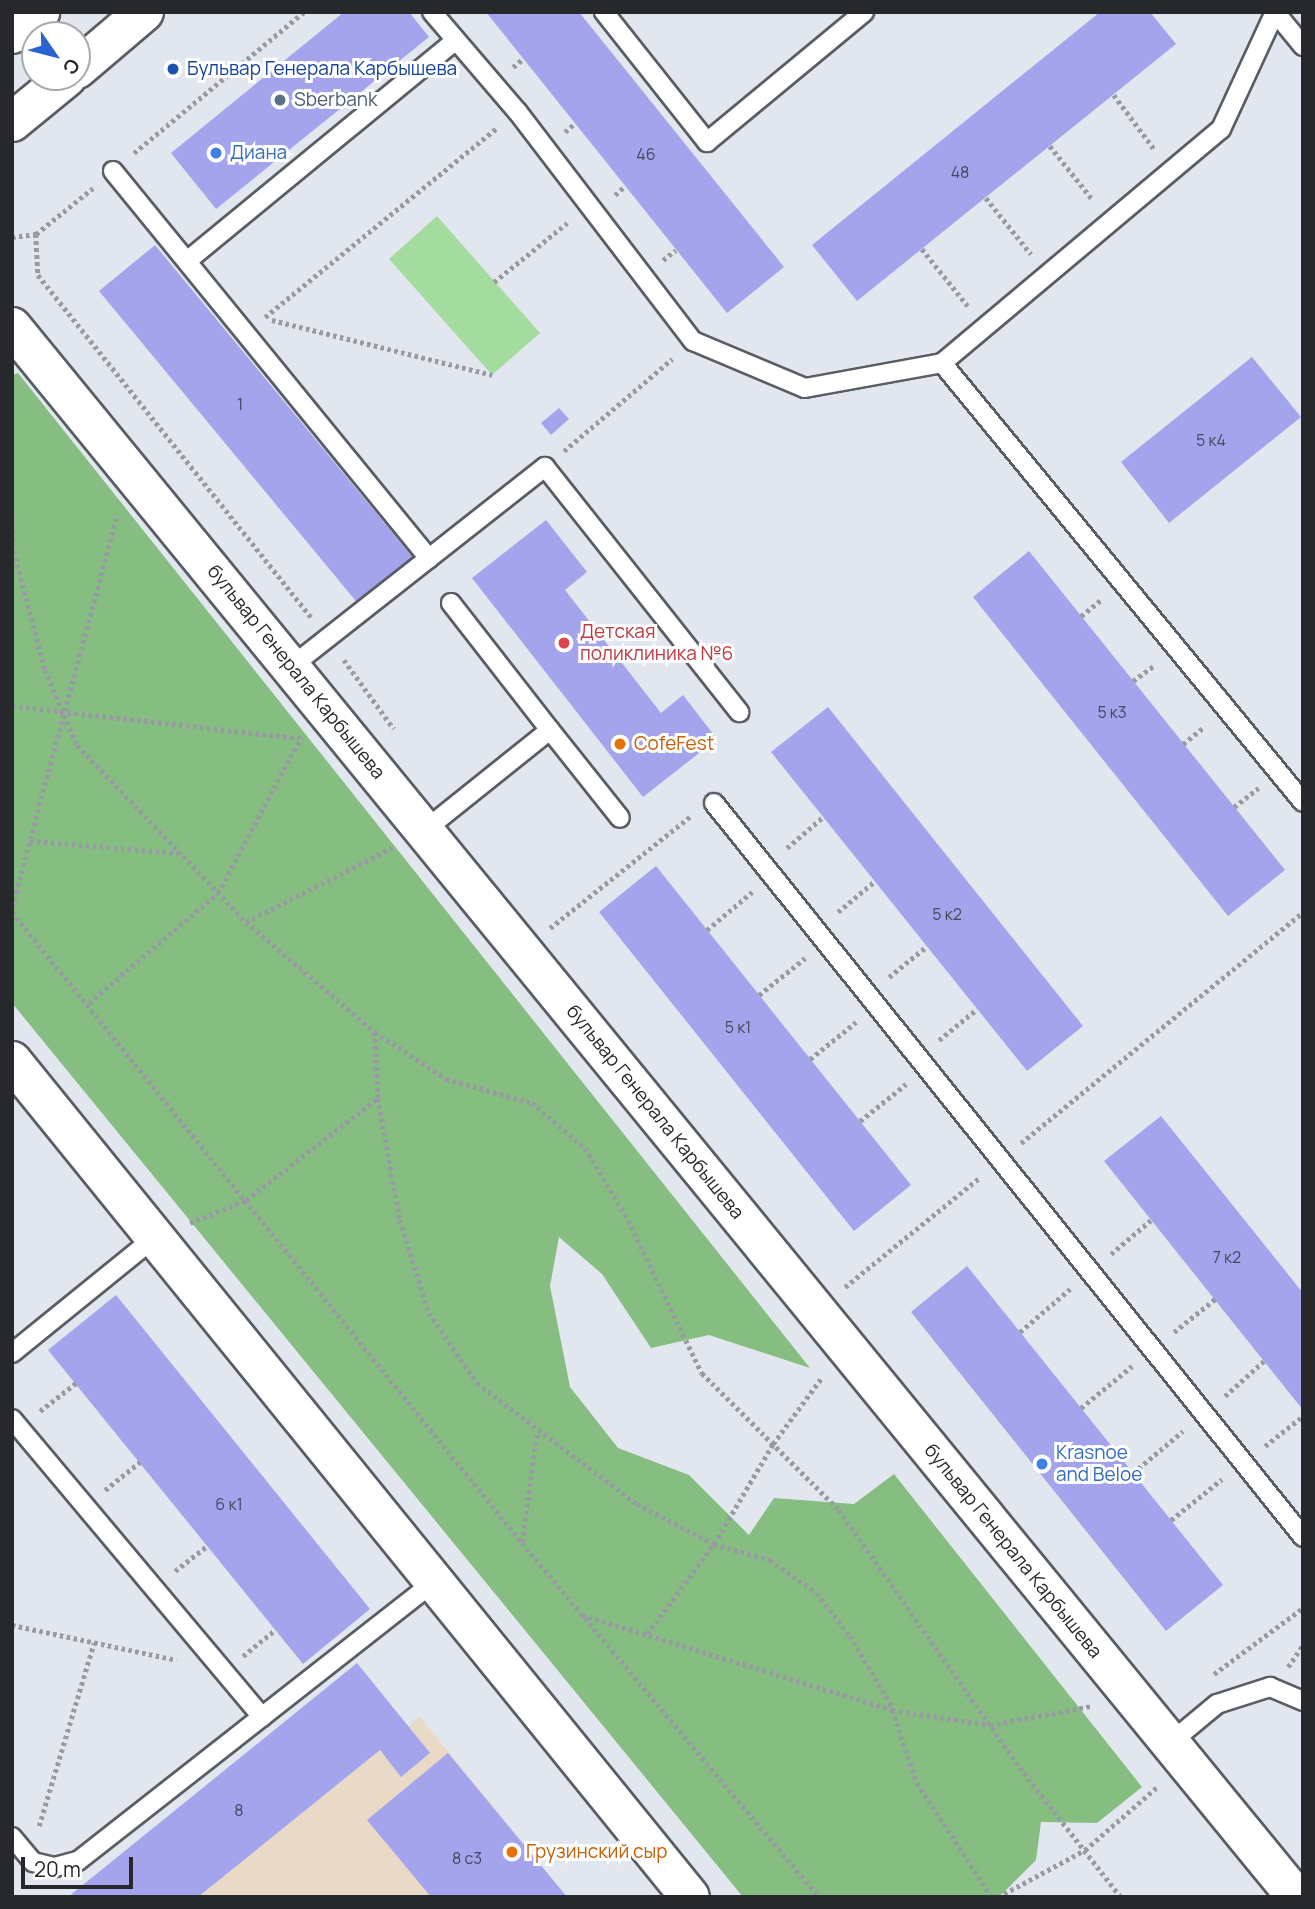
<!DOCTYPE html>
<meta charset="utf-8">
<style>
body{margin:0}
#map{position:relative;width:1315px;height:1909px;overflow:hidden;background:#e2e6ee;font-family:Manrope,sans-serif}
div>[style]{position:absolute}
.commercial>*{inset:0;background:#e9dac7}
.green>*{inset:0;background:#a4dc9f}
.forest>*{inset:0;background:#86bd81}
.building>*{inset:0;background:#a4a4ec}
.path>*{height:4.5px;margin-top:-2.25px;transform-origin:0;background:repeating-linear-gradient(90deg,#979ba1 0 3.5px,transparent 0 7px)}
.roads{filter:drop-shadow(2px 0 #595d64) drop-shadow(-2px 0 #595d64) drop-shadow(0 2px #595d64) drop-shadow(0 -2px #595d64)}
.lane>*{height:18px;margin:-9px;padding:0 9px;transform-origin:9px;border-radius:9px;background:#fff}
.secondary>*{height:38px;margin:-19px;padding:0 19px;transform-origin:19px;border-radius:19px;background:#fff}
.dots>*{width:19px;height:19px;translate:-50% -50%;box-sizing:border-box;border:4px solid #fff;border-radius:50%}
span{translate:-50% -50%;white-space:nowrap;text-align:center;line-height:1.15;-webkit-text-stroke:6px #fff;paint-order:stroke}
.number-label{font-size:16px;color:#46475b}
.number-label span{-webkit-text-stroke-width:0}
.transit-label{font-size:19px;color:#164399}
.left{translate:0 -50%;text-align:left}
.service-label{font-size:19px;color:#4e5e75}
.shop-label{font-size:19px;color:#366cbe}
.health-label{font-size:19px;color:#be3a42}
.street-label{font-size:19px;color:#26282b}
.food-label{font-size:19px;color:#c56008}
.frame{position:absolute;inset:0;border:14px solid #26282b;pointer-events:none}
.north{position:absolute;left:21px;top:21px;width:70px;height:70px;box-sizing:border-box;background:#fff;border:2px solid #a8a9aa;border-radius:50%;rotate:125deg;font-size:19px;font-weight:700;line-height:28px;text-align:center;color:#26282b}
.north::after{content:'';display:block;margin:auto;width:24px;height:32px;background:#2a63d0;clip-path:polygon(50% 0,100% 100%,50% 72%,0 100%)}
.scale{position:absolute;left:21px;top:1857px;width:112px;height:32px;box-sizing:border-box;border:4px solid #26282b;border-top:0;padding-left:9px;font-size:21px;line-height:24px;white-space:nowrap;color:#26282b;-webkit-text-stroke:5px #fff;paint-order:stroke}
</style>
<div id="map">
<div class="commercial">
<i style="clip-path:polygon(419px 1716px,567px 1897px,198px 1897px,408px 1727px)"></i>
</div>
<div class="green">
<i style="clip-path:polygon(437px 216px,540px 333px,492px 375px,389px 259px)"></i>
</div>
<div class="forest">
<i style="clip-path:polygon(18px 373px,810px 1368px,709px 1335px,651px 1348px,602px 1274px,559px 1237px,550px 1286px,570px 1387px,618px 1448px,689px 1475px,749px 1535px,774px 1498px,854px 1504px,894px 1474px,1142px 1787px,1097px 1823px,1041px 1822px,1036px 1860px,999px 1897px,743px 1897px,12px 1003px,12px 375px)"></i>
</div>
<div class="building">
<i style="clip-path:polygon(344px 12px,409px 12px,429px 37px,216px 209px,171px 153px)"></i>
<i style="clip-path:polygon(486px 12px,579px 12px,784px 267px,727px 313px)"></i>
<i style="clip-path:polygon(1100px 12px,1150px 12px,1176px 44px,857px 301px,812px 245px)"></i>
<i style="clip-path:polygon(155px 245px,415px 560px,360px 606px,99px 291px)"></i>
<i style="clip-path:polygon(1252px 357px,1301px 417px,1169px 523px,1121px 462px)"></i>
<i style="clip-path:polygon(559px 408px,569px 419px,551px 435px,541px 423px)"></i>
<i style="clip-path:polygon(546px 520px,587px 572px,565px 590px,661px 713px,683px 695px,717px 739px,643px 797px,472px 578px)"></i>
<i style="clip-path:polygon(1029px 551px,1285px 870px,1228px 916px,973px 597px)"></i>
<i style="clip-path:polygon(828px 707px,1083px 1026px,1027px 1071px,771px 752px)"></i>
<i style="clip-path:polygon(656px 866px,911px 1185px,854px 1231px,599px 912px)"></i>
<i style="clip-path:polygon(1161px 1116px,1303px 1293px,1303px 1410px,1104px 1161px)"></i>
<i style="clip-path:polygon(967px 1266px,1223px 1585px,1166px 1631px,911px 1312px)"></i>
<i style="clip-path:polygon(116px 1295px,370px 1609px,303px 1664px,48px 1350px)"></i>
<i style="clip-path:polygon(357px 1663px,430px 1753px,401px 1777px,380px 1750px,198px 1897px,68px 1897px)"></i>
<i style="clip-path:polygon(448px 1753px,567px 1897px,431px 1897px,367px 1820px)"></i>
</div>
<div class="path">
<i style="left:513px;top:67px;width:13px;rotate:-39deg"></i>
<i style="left:1114px;top:95px;width:69px;rotate:53.3deg"></i>
<i style="left:565px;top:132px;width:13px;rotate:-42deg"></i>
<i style="left:1050px;top:146px;width:69px;rotate:51.5deg"></i>
<i style="left:134px;top:153px;width:221px;rotate:-39.7deg"></i>
<i style="left:615px;top:195px;width:13px;rotate:-42deg"></i>
<i style="left:986px;top:198px;width:72px;rotate:51.2deg"></i>
<i style="left:36px;top:234px;width:41px;rotate:87.2deg"></i>
<i style="left:38px;top:275px;width:438px;rotate:51.4deg"></i>
<i style="left:12px;top:237px;width:24px;rotate:-7deg"></i>
<i style="left:36px;top:234px;width:73px;rotate:-38.9deg"></i>
<i style="left:922px;top:249px;width:73px;rotate:51.1deg"></i>
<i style="left:663px;top:260px;width:16px;rotate:-38deg"></i>
<i style="left:494px;top:282px;width:94px;rotate:-38.9deg"></i>
<i style="left:265px;top:317px;width:299px;rotate:-39.2deg"></i>
<i style="left:272px;top:320px;width:227px;rotate:14deg"></i>
<i style="left:564px;top:451px;width:142px;rotate:-40.4deg"></i>
<i style="left:12px;top:509px;width:35px;rotate:88deg"></i>
<i style="left:12px;top:544px;width:130px;rotate:75.3deg"></i>
<i style="left:45px;top:670px;width:82px;rotate:66.9deg"></i>
<i style="left:77px;top:745px;width:245px;rotate:46.3deg"></i>
<i style="left:246px;top:922px;width:170px;rotate:40.5deg"></i>
<i style="left:375px;top:1032px;width:85px;rotate:33.5deg"></i>
<i style="left:446px;top:1079px;width:89px;rotate:15.6deg"></i>
<i style="left:532px;top:1103px;width:70px;rotate:40.3deg"></i>
<i style="left:585px;top:1148px;width:77px;rotate:58.8deg"></i>
<i style="left:625px;top:1214px;width:177px;rotate:64.2deg"></i>
<i style="left:702px;top:1373px;width:194px;rotate:45deg"></i>
<i style="left:839px;top:1510px;width:322px;rotate:54.9deg"></i>
<i style="left:1024px;top:1773px;width:157px;rotate:52deg"></i>
<i style="left:1081px;top:616px;width:27px;rotate:-39deg"></i>
<i style="left:344px;top:660px;width:85px;rotate:54.1deg"></i>
<i style="left:1133px;top:681px;width:27px;rotate:-36deg"></i>
<i style="left:12px;top:706px;width:289px;rotate:6.4deg"></i>
<i style="left:1183px;top:744px;width:27px;rotate:-39deg"></i>
<i style="left:1234px;top:807px;width:31px;rotate:-38deg"></i>
<i style="left:30px;top:841px;width:150px;rotate:4.6deg"></i>
<i style="left:787px;top:848px;width:48px;rotate:-40.7deg"></i>
<i style="left:12px;top:907px;width:407px;rotate:-75deg"></i>
<i style="left:12px;top:912px;width:811px;rotate:51.05deg"></i>
<i style="left:522px;top:1543px;width:462px;rotate:50deg"></i>
<i style="left:838px;top:912px;width:48px;rotate:-40deg"></i>
<i style="left:246px;top:922px;width:164px;rotate:-26.9deg"></i>
<i style="left:550px;top:928px;width:180px;rotate:-38.5deg"></i>
<i style="left:707px;top:930px;width:59px;rotate:-40.2deg"></i>
<i style="left:889px;top:977px;width:49px;rotate:-39.2deg"></i>
<i style="left:759px;top:995px;width:59px;rotate:-38.8deg"></i>
<i style="left:89px;top:1003px;width:170px;rotate:-40.5deg"></i>
<i style="left:218px;top:893px;width:177px;rotate:-62deg"></i>
<i style="left:375px;top:1032px;width:66px;rotate:87.4deg"></i>
<i style="left:378px;top:1098px;width:124px;rotate:79.8deg"></i>
<i style="left:400px;top:1220px;width:97px;rotate:72.7deg"></i>
<i style="left:429px;top:1313px;width:85px;rotate:55.6deg"></i>
<i style="left:477px;top:1383px;width:201px;rotate:37.1deg"></i>
<i style="left:637px;top:1504px;width:87px;rotate:27.5deg"></i>
<i style="left:714px;top:1544px;width:58px;rotate:15.9deg"></i>
<i style="left:770px;top:1560px;width:57px;rotate:35.1deg"></i>
<i style="left:817px;top:1593px;width:54px;rotate:52.5deg"></i>
<i style="left:850px;top:1636px;width:78px;rotate:59.2deg"></i>
<i style="left:890px;top:1703px;width:84px;rotate:71.4deg"></i>
<i style="left:917px;top:1783px;width:136px;rotate:56.7deg"></i>
<i style="left:939px;top:1040px;width:49px;rotate:-39.2deg"></i>
<i style="left:810px;top:1059px;width:59px;rotate:-38.8deg"></i>
<i style="left:860px;top:1121px;width:59px;rotate:-38.8deg"></i>
<i style="left:1021px;top:1143px;width:365px;rotate:-39.3deg"></i>
<i style="left:190px;top:1223px;width:61px;rotate:-22.3deg"></i>
<i style="left:246px;top:1200px;width:167px;rotate:-37.7deg"></i>
<i style="left:1111px;top:1254px;width:52px;rotate:-40.4deg"></i>
<i style="left:845px;top:1287px;width:173px;rotate:-39.1deg"></i>
<i style="left:1020px;top:1332px;width:66px;rotate:-40.7deg"></i>
<i style="left:1174px;top:1332px;width:53px;rotate:-38.8deg"></i>
<i style="left:1225px;top:1396px;width:52px;rotate:-41.9deg"></i>
<i style="left:1081px;top:1408px;width:66px;rotate:-39.5deg"></i>
<i style="left:40px;top:1411px;width:46px;rotate:-37.9deg"></i>
<i style="left:1265px;top:1446px;width:48px;rotate:-38.3deg"></i>
<i style="left:1133px;top:1473px;width:65px;rotate:-40deg"></i>
<i style="left:105px;top:1490px;width:45px;rotate:-38.7deg"></i>
<i style="left:1171px;top:1520px;width:65px;rotate:-38.8deg"></i>
<i style="left:522px;top:1542px;width:111px;rotate:-82.2deg"></i>
<i style="left:175px;top:1571px;width:41px;rotate:-38deg"></i>
<i style="left:582px;top:1615px;width:324px;rotate:17deg"></i>
<i style="left:892px;top:1710px;width:99px;rotate:8.7deg"></i>
<i style="left:990px;top:1725px;width:104px;rotate:-10.6deg"></i>
<i style="left:12px;top:1625px;width:168px;rotate:12deg"></i>
<i style="left:647px;top:1634px;width:112px;rotate:-53.3deg"></i>
<i style="left:714px;top:1544px;width:116px;rotate:-59.5deg"></i>
<i style="left:773px;top:1444px;width:83px;rotate:-53.8deg"></i>
<i style="left:243px;top:1656px;width:41px;rotate:-39.1deg"></i>
<i style="left:1288px;top:1667px;width:27px;rotate:-56deg"></i>
<i style="left:1214px;top:1674px;width:111px;rotate:-36.6deg"></i>
<i style="left:39px;top:1826px;width:191px;rotate:-73.3deg"></i>
<i style="left:998px;top:1897px;width:99px;rotate:-28.4deg"></i>
<i style="left:1085px;top:1850px;width:97px;rotate:-41.2deg"></i>
</div>
<div class="roads">
<div class="lane">
<i style="left:432px;top:12px;width:130px;rotate:49.4deg"></i>
<i style="left:517px;top:111px;width:290px;rotate:52.6deg"></i>
<i style="left:693px;top:341px;width:121px;rotate:22.8deg"></i>
<i style="left:805px;top:388px;width:139px;rotate:-10.3deg"></i>
<i style="left:942px;top:363px;width:364px;rotate:-40deg"></i>
<i style="left:1221px;top:129px;width:129px;rotate:-65.2deg"></i>
<i style="left:1275px;top:12px;width:44px;rotate:50.5deg"></i>
<i style="left:604px;top:12px;width:166px;rotate:51.6deg"></i>
<i style="left:707px;top:142px;width:204px;rotate:-39.6deg"></i>
<i style="left:113px;top:171px;width:500px;rotate:50.8deg"></i>
<i style="left:187px;top:261px;width:348px;rotate:-39.4deg"></i>
<i style="left:942px;top:363px;width:568px;rotate:50.57deg"></i>
<i style="left:451px;top:603px;width:161px;rotate:52.1deg"></i>
<i style="left:292px;top:666px;width:322px;rotate:-38.2deg"></i>
<i style="left:545px;top:467px;width:313px;rotate:51.6deg"></i>
<i style="left:714px;top:803px;width:941px;rotate:51.25deg"></i>
<i style="left:425px;top:830px;width:160px;rotate:-38.7deg"></i>
<i style="left:550px;top:730px;width:112px;rotate:51.5deg"></i>
<i style="left:12px;top:1353px;width:184px;rotate:-39deg"></i>
<i style="left:12px;top:1419px;width:389px;rotate:50deg"></i>
<i style="left:1170px;top:1743px;width:61px;rotate:-39.7deg"></i>
<i style="left:1217px;top:1704px;width:56px;rotate:-17.8deg"></i>
<i style="left:1270px;top:1687px;width:36px;rotate:23deg"></i>
<i style="left:12px;top:1837px;width:33px;rotate:50deg"></i>
<i style="left:33px;top:1862px;width:23px;rotate:13deg"></i>
<i style="left:55px;top:1867px;width:24px;rotate:-15deg"></i>
<i style="left:78px;top:1861px;width:455px;rotate:-38.1deg"></i>
</div>
<div class="secondary">
<i style="left:12px;top:34px;width:36px;rotate:-38deg"></i>
<i style="left:77px;top:69px;width:88px;rotate:-40.4deg"></i>
<i style="left:12px;top:122px;width:71px;rotate:-39.3deg"></i>
<i style="left:12px;top:327px;width:2028px;rotate:50.72deg"></i>
<i style="left:12px;top:1061px;width:1076px;rotate:50.96deg"></i>
</div>
</div>
<div class="dots">
<i style="left:173px;top:69px;background:#1a4fb4"></i>
<i style="left:280px;top:100px;background:#5c6f8a"></i>
<i style="left:216px;top:153px;background:#3f7fe0"></i>
<i style="left:564px;top:643px;background:#e0444e"></i>
<i style="left:620px;top:744px;background:#e8710a"></i>
<i style="left:1042px;top:1464px;background:#3f7fe0"></i>
<i style="left:512px;top:1852px;background:#e8710a"></i>
</div>
<div class="number-label">
<span style="left:646px;top:154px">46</span>
<span style="left:960px;top:172px">48</span>
<span style="left:240px;top:404px">1</span>
<span style="left:1211px;top:440px">5 к4</span>
<span style="left:1112px;top:712px">5 к3</span>
<span style="left:947px;top:914px">5 к2</span>
<span style="left:738px;top:1027px">5 к1</span>
<span style="left:1227px;top:1257px">7 к2</span>
<span style="left:229px;top:1504px">6 к1</span>
<span style="left:239px;top:1810px">8</span>
<span style="left:467px;top:1858px">8 с3</span>
</div>
<div class="transit-label">
<span class="left" style="left:187px;top:69px">Бульвар Генерала Карбышева</span>
</div>
<div class="service-label">
<span class="left" style="left:294px;top:100px">Sberbank</span>
</div>
<div class="shop-label">
<span class="left" style="left:230px;top:153px">Диана</span>
<span class="left" style="left:1056px;top:1464px">Krasnoe<br>and Beloe</span>
</div>
<div class="health-label">
<span class="left" style="left:580px;top:643px">Детская<br>поликлиника №6</span>
</div>
<div class="street-label">
<span style="left:296px;top:672px;rotate:51deg">бульвар Генерала Карбышева</span>
<span style="left:655px;top:1112px;rotate:51deg">бульвар Генерала Карбышева</span>
<span style="left:1013px;top:1551px;rotate:51deg">бульвар Генерала Карбышева</span>
</div>
<div class="food-label">
<span class="left" style="left:634px;top:744px">CofeFest</span>
<span class="left" style="left:526px;top:1852px">Грузинский сыр</span>
</div>
<div class="frame"></div>
<div class="north">С</div>
<div class="scale">20 m</div>
</div>
